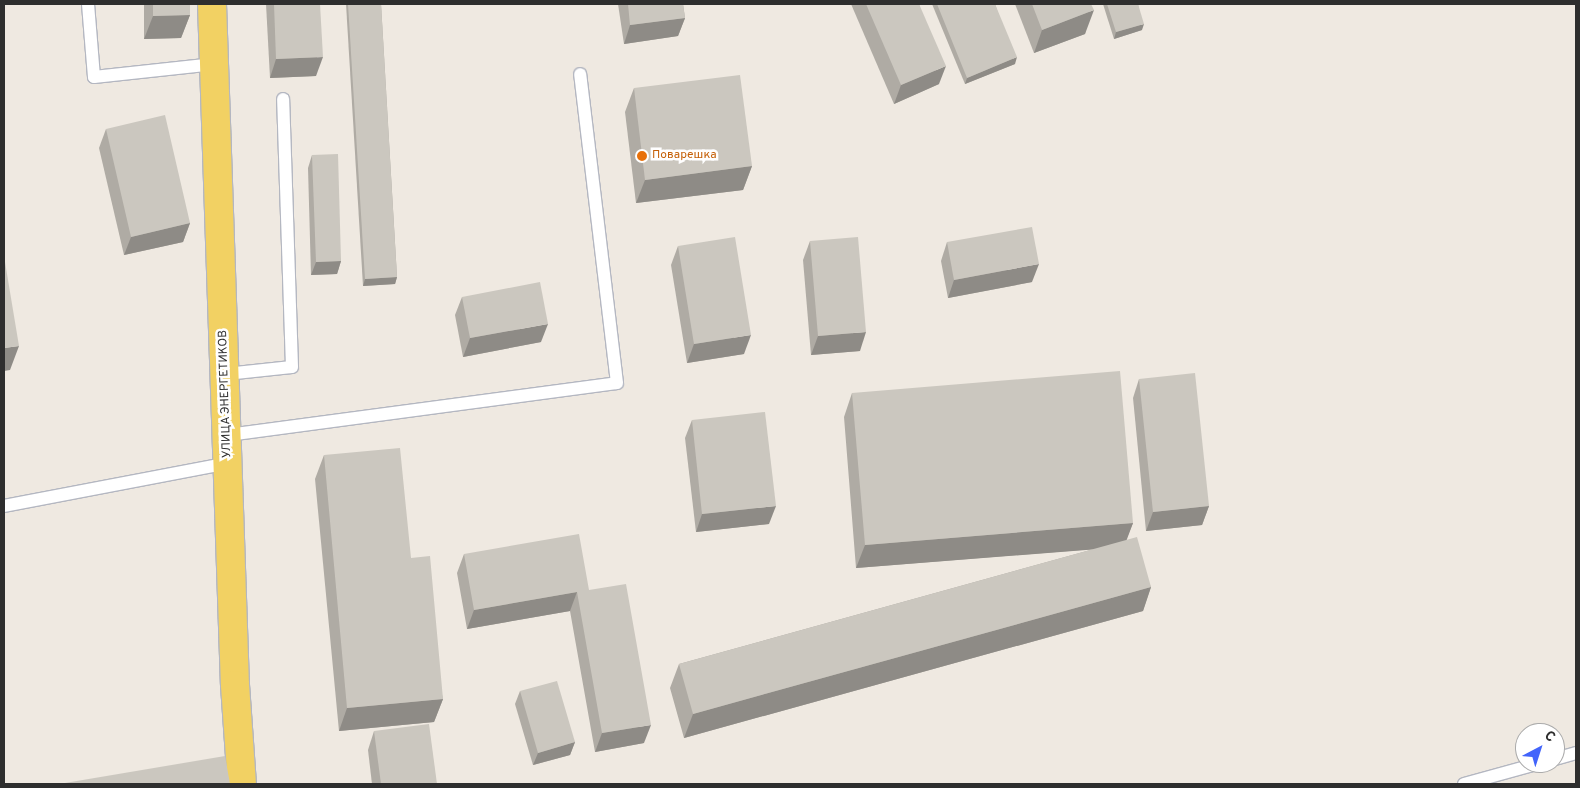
<!DOCTYPE html>
<meta charset="utf-8">
<style>
body{margin:0}
#map{position:relative;width:1580px;height:788px;overflow:hidden;background:#efe9e1;font-family:Overpass,sans-serif}
div>[style]{position:absolute}
.roads{filter:drop-shadow(1px 0 #b4b7c1) drop-shadow(-1px 0 #b4b7c1) drop-shadow(0 1px #b4b7c1) drop-shadow(0 -1px #b4b7c1)}
.lane>*{height:12px;margin:-6px;padding:0 6px;transform-origin:6px;border-radius:6px;background:#fff}
.primary>*{height:28px;margin:-14px;padding:0 14px;transform-origin:14px;border-radius:14px;background:#f2d163}
.wall>*{inset:0;background:#afaba4}
.shaded-wall>*{inset:0;background:#8e8b86}
.building>*{inset:0;background:#cbc7bf}
.dots>*{width:14px;height:14px;translate:-50% -50%;box-sizing:border-box;border:2px solid #fff;border-radius:50%}
span{translate:-50% -50%;white-space:nowrap;text-align:center;line-height:1.15;-webkit-text-stroke:5px #fff;paint-order:stroke}
.food-label{font-size:12px;color:#c56008}
.left{translate:0 -50%;text-align:left}
.street-label{font-size:12px;color:#2e2e2e}
.frame{position:absolute;inset:0;border:5px solid #2e2e2e;pointer-events:none}
.north{position:absolute;left:1515px;top:723px;width:50px;height:50px;box-sizing:border-box;background:#fff;border:1px solid #ababab;border-radius:50%;rotate:40deg;font-size:14px;font-weight:700;line-height:20px;text-align:center;color:#2e2e2e}
.north::after{content:'';display:block;margin:auto;width:18px;height:22px;background:#4264fb;clip-path:polygon(50% 0,100% 100%,50% 72%,0 100%)}
</style>
<div id="map">
<div class="roads">
<div class="lane">
<i style="left:88px;top:4px;width:73px;rotate:85.3deg"></i>
<i style="left:94px;top:77px;width:121px;rotate:-6.2deg"></i>
<i style="left:226px;top:374px;width:66px;rotate:-6.1deg"></i>
<i style="left:292px;top:367px;width:268px;rotate:-91.9deg"></i>
<i style="left:228px;top:435px;width:392px;rotate:-7.6deg"></i>
<i style="left:617px;top:383px;width:311px;rotate:-96.8deg"></i>
<i style="left:4px;top:506px;width:229px;rotate:-10.8deg"></i>
<i style="left:1555px;top:759px;width:22px;rotate:-16deg"></i>
<i style="left:1464px;top:784px;width:79px;rotate:-15.4deg"></i>
</div>
<div class="primary">
<i style="left:212px;top:4px;width:681px;rotate:88.07deg"></i>
<i style="left:235px;top:685px;width:99px;rotate:86deg"></i>
</div>
</div>
<div class="wall">
<i style="clip-path:polygon(144px 4px,190px 4px,190px 15px,181px 38px,144px 39px)"></i>
<i style="clip-path:polygon(266px 4px,320px 4px,316px 76px,270px 78px)"></i>
<i style="clip-path:polygon(346px 4px,381px 4px,397px 277px,395px 284px,363px 286px)"></i>
<i style="clip-path:polygon(618px 4px,683px 4px,685px 18px,678px 36px,624px 44px)"></i>
<i style="clip-path:polygon(851px 4px,919px 4px,939px 84px,894px 104px)"></i>
<i style="clip-path:polygon(932px 4px,995px 4px,1015px 64px,965px 84px)"></i>
<i style="clip-path:polygon(1015px 4px,1091px 4px,1085px 34px,1034px 53px)"></i>
<i style="clip-path:polygon(1103px 4px,1138px 4px,1142px 30px,1114px 39px)"></i>
<i style="clip-path:polygon(634px 88px,752px 166px,743px 190px,636px 203px,625px 112px)"></i>
<i style="clip-path:polygon(106px 129px,190px 223px,183px 242px,124px 255px,99px 148px)"></i>
<i style="clip-path:polygon(312px 155px,341px 261px,337px 274px,311px 275px,308px 168px)"></i>
<i style="clip-path:polygon(810px 241px,860px 351px,811px 355px,803px 260px)"></i>
<i style="clip-path:polygon(947px 242px,1032px 282px,948px 298px,941px 261px)"></i>
<i style="clip-path:polygon(678px 246px,744px 354px,687px 363px,671px 265px)"></i>
<i style="clip-path:polygon(462px 297px,541px 342px,463px 357px,455px 315px)"></i>
<i style="clip-path:polygon(1139px 379px,1209px 506px,1202px 525px,1146px 531px,1133px 398px)"></i>
<i style="clip-path:polygon(852px 393px,1133px 523px,1126px 540px,1151px 587px,1143px 611px,684px 738px,670px 688px,679px 664px,1094px 549px,856px 568px,844px 417px)"></i>
<i style="clip-path:polygon(692px 420px,769px 524px,696px 532px,685px 438px)"></i>
<i style="clip-path:polygon(324px 455px,411px 558px,443px 699px,434px 722px,339px 731px,315px 479px)"></i>
<i style="clip-path:polygon(464px 554px,589px 590px,644px 743px,595px 752px,570px 611px,467px 629px,457px 573px)"></i>
<i style="clip-path:polygon(520px 691px,575px 742px,570px 755px,533px 765px,515px 704px)"></i>
<i style="clip-path:polygon(374px 731px,437px 784px,372px 784px,368px 750px)"></i>
</div>
<div class="shaded-wall">
<i style="clip-path:polygon(1094px 10px,1085px 34px,1034px 53px,1042px 30px)"></i>
<i style="clip-path:polygon(190px 15px,181px 38px,144px 39px,153px 16px)"></i>
<i style="clip-path:polygon(685px 18px,678px 36px,624px 44px,630px 25px)"></i>
<i style="clip-path:polygon(1144px 24px,1142px 30px,1114px 39px,1116px 32px)"></i>
<i style="clip-path:polygon(323px 57px,316px 76px,270px 78px,276px 59px)"></i>
<i style="clip-path:polygon(1017px 57px,1015px 64px,965px 84px,967px 78px)"></i>
<i style="clip-path:polygon(946px 66px,939px 84px,894px 104px,901px 85px)"></i>
<i style="clip-path:polygon(752px 166px,743px 190px,636px 203px,645px 180px)"></i>
<i style="clip-path:polygon(190px 223px,183px 242px,124px 255px,131px 237px)"></i>
<i style="clip-path:polygon(341px 261px,337px 274px,311px 275px,316px 262px)"></i>
<i style="clip-path:polygon(1039px 264px,1032px 282px,948px 298px,954px 280px)"></i>
<i style="clip-path:polygon(397px 277px,395px 284px,363px 286px,365px 279px)"></i>
<i style="clip-path:polygon(548px 324px,541px 342px,463px 357px,470px 338px)"></i>
<i style="clip-path:polygon(866px 332px,860px 351px,811px 355px,818px 336px)"></i>
<i style="clip-path:polygon(751px 335px,744px 354px,687px 363px,694px 344px)"></i>
<i style="clip-path:polygon(19px 346px,10px 370px,4px 371px,4px 348px)"></i>
<i style="clip-path:polygon(776px 506px,769px 524px,696px 532px,702px 514px)"></i>
<i style="clip-path:polygon(1209px 506px,1202px 525px,1146px 531px,1153px 512px)"></i>
<i style="clip-path:polygon(1133px 523px,1124px 547px,856px 568px,865px 545px)"></i>
<i style="clip-path:polygon(1151px 587px,1143px 611px,684px 738px,693px 714px)"></i>
<i style="clip-path:polygon(577px 592px,570px 611px,467px 629px,474px 610px)"></i>
<i style="clip-path:polygon(443px 699px,434px 722px,339px 731px,347px 708px)"></i>
<i style="clip-path:polygon(651px 725px,644px 743px,595px 752px,602px 733px)"></i>
<i style="clip-path:polygon(575px 742px,570px 755px,533px 765px,538px 753px)"></i>
</div>
<div class="building">
<i style="clip-path:polygon(153px 4px,190px 4px,190px 15px,153px 16px)"></i>
<i style="clip-path:polygon(274px 4px,320px 4px,323px 57px,276px 59px)"></i>
<i style="clip-path:polygon(348px 4px,381px 4px,397px 277px,365px 279px)"></i>
<i style="clip-path:polygon(628px 4px,683px 4px,685px 18px,630px 25px)"></i>
<i style="clip-path:polygon(866px 4px,919px 4px,946px 66px,901px 85px)"></i>
<i style="clip-path:polygon(937px 4px,995px 4px,1017px 57px,967px 78px)"></i>
<i style="clip-path:polygon(1032px 4px,1091px 4px,1094px 10px,1042px 30px)"></i>
<i style="clip-path:polygon(1107px 4px,1138px 4px,1144px 24px,1116px 32px)"></i>
<i style="clip-path:polygon(740px 75px,752px 166px,645px 180px,634px 88px)"></i>
<i style="clip-path:polygon(165px 115px,190px 223px,131px 237px,106px 129px)"></i>
<i style="clip-path:polygon(338px 154px,341px 261px,316px 262px,312px 155px)"></i>
<i style="clip-path:polygon(1032px 227px,1039px 264px,954px 280px,947px 242px)"></i>
<i style="clip-path:polygon(735px 237px,751px 335px,694px 344px,678px 246px)"></i>
<i style="clip-path:polygon(858px 237px,866px 332px,818px 336px,810px 241px)"></i>
<i style="clip-path:polygon(4px 256px,19px 346px,4px 348px)"></i>
<i style="clip-path:polygon(540px 282px,548px 324px,470px 338px,462px 297px)"></i>
<i style="clip-path:polygon(1120px 371px,1133px 523px,865px 545px,852px 393px)"></i>
<i style="clip-path:polygon(1195px 373px,1209px 506px,1153px 512px,1139px 379px)"></i>
<i style="clip-path:polygon(765px 412px,776px 506px,702px 514px,692px 420px)"></i>
<i style="clip-path:polygon(400px 448px,411px 558px,430px 556px,443px 699px,347px 708px,324px 455px)"></i>
<i style="clip-path:polygon(579px 534px,589px 590px,626px 584px,651px 725px,602px 733px,577px 592px,474px 610px,464px 554px)"></i>
<i style="clip-path:polygon(1137px 537px,1151px 587px,693px 714px,679px 664px)"></i>
<i style="clip-path:polygon(557px 681px,575px 742px,538px 753px,520px 691px)"></i>
<i style="clip-path:polygon(429px 724px,437px 784px,381px 784px,374px 731px)"></i>
<i style="clip-path:polygon(225px 756px,230px 784px,59px 784px)"></i>
</div>
<div class="dots">
<i style="left:642px;top:156px;background:#e8710a"></i>
</div>
<div class="food-label">
<span class="left" style="left:652px;top:156px">Поварешка</span>
</div>
<div class="street-label">
<span style="left:226px;top:394px;rotate:-92deg">УЛИЦА ЭНЕРГЕТИКОВ</span>
</div>
<div class="frame"></div>
<div class="north">С</div>
</div>
